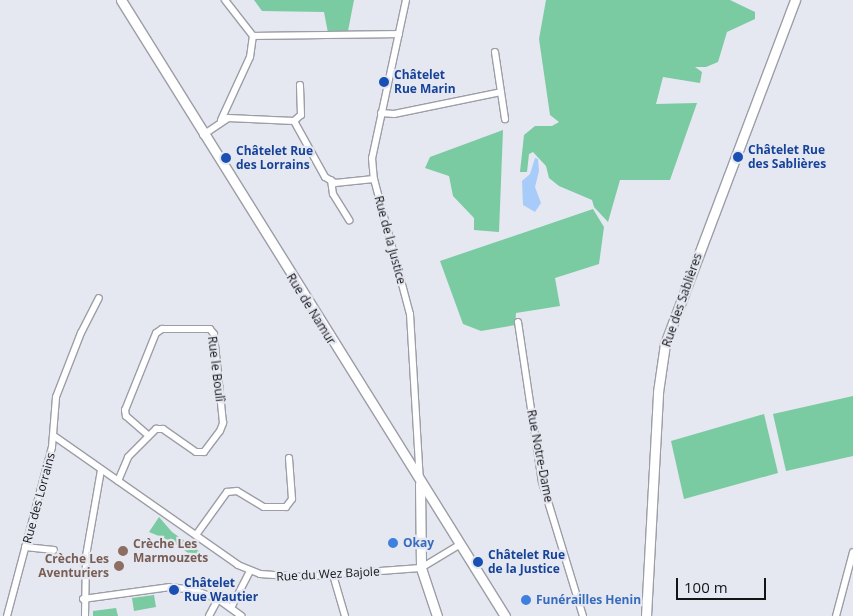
<!DOCTYPE html>
<meta charset="utf-8">
<style>
body{margin:0}
#map{position:relative;width:853px;height:616px;overflow:hidden;background:#e5e7f1;font-family:"Open Sans",sans-serif}
div>[style]{position:absolute}
.green>*{inset:0;background:#7acaa2}
.water>*{inset:0;background:#a7ccf9}
.roads{filter:drop-shadow(1px 0 #9c9ea7) drop-shadow(-1px 0 #9c9ea7) drop-shadow(0 1px #9c9ea7) drop-shadow(0 -1px #9c9ea7)}
.minor>*{height:6px;margin:-3px;padding:0 3px;transform-origin:3px;border-radius:3px;background:#fff}
.secondary>*{height:9px;margin:-4.5px;padding:0 4.5px;transform-origin:4.5px;border-radius:4.5px;background:#fff}
.dots>*{width:14px;height:14px;translate:-50% -50%;box-sizing:border-box;border:2px solid #e5e7f1;border-radius:50%}
span{translate:-50% -50%;white-space:nowrap;text-align:center;line-height:1.15;-webkit-text-stroke:4.5px #e5e7f1;paint-order:stroke}
.transit-label{font-size:12px;color:#164399;font-weight:700}
.left{translate:0 -50%;text-align:left}
.street-label{font-size:12px;color:#141417}
.shop-label{font-size:12px;color:#366cbe;font-weight:700}
.education-label{font-size:12px;color:#785e54;font-weight:700}
.right{translate:-100% -50%;text-align:right}
.scale{position:absolute;left:676px;top:578px;width:90px;height:22px;box-sizing:border-box;border:2px solid #141417;border-top:0;padding-left:6px;font-size:15px;line-height:18px;white-space:nowrap;color:#141417;-webkit-text-stroke:4px #e5e7f1;paint-order:stroke}
</style>
<div id="map">
<div class="green">
<i style="clip-path:polygon(254px 0,354px 0,348px 31px,328px 33px,324px 12px,262px 11px)"></i>
<i style="clip-path:polygon(546px 0,730px 0,755px 12px,755px 19px,727px 32px,718px 62px,706px 67px,695px 67px,702px 72px,700px 83px,663px 77px,656px 104px,697px 103px,670px 180px,620px 180px,608px 222px,594px 207px,592px 200px,559px 186px,549px 178px,546px 166px,533px 152px,529px 154px,527px 172px,520px 172px,524px 135px,535px 126px,552px 126px,559px 122px,550px 115px,539px 39px)"></i>
<i style="clip-path:polygon(503px 130px,499px 232px,474px 230px,474px 218px,453px 196px,449px 176px,425px 168px,430px 157px)"></i>
<i style="clip-path:polygon(593px 209px,604px 227px,599px 264px,555px 278px,560px 306px,516px 313px,515px 325px,481px 331px,463px 324px,440px 261px)"></i>
<i style="clip-path:polygon(853px 396px,853px 456px,786px 471px,773px 414px)"></i>
<i style="clip-path:polygon(764px 414px,778px 473px,684px 499px,671px 441px)"></i>
<i style="clip-path:polygon(159px 517px,172px 532px,206px 556px,201px 562px,171px 541px,149px 532px)"></i>
<i style="clip-path:polygon(154px 595px,156px 607px,134px 611px,132px 598px)"></i>
<i style="clip-path:polygon(116px 608px,118px 616px,93px 616px,93px 611px)"></i>
</div>
<div class="water">
<i style="clip-path:polygon(535px 158px,538px 159px,539px 171px,535px 187px,541px 203px,535px 212px,523px 205px,522px 181px,530px 174px)"></i>
</div>
<div class="roads">
<div class="minor">
<i style="left:225px;top:0;width:46px;rotate:52.1deg"></i>
<i style="left:406px;top:0;width:162px;rotate:102.1deg"></i>
<i style="left:372px;top:158px;width:21px;rotate:85deg"></i>
<i style="left:374px;top:179px;width:140px;rotate:75.1deg"></i>
<i style="left:410px;top:314px;width:166px;rotate:86.6deg"></i>
<i style="left:253px;top:36px;width:146px;rotate:-0.8deg"></i>
<i style="left:495px;top:52px;width:68px;rotate:81.5deg"></i>
<i style="left:381px;top:113px;width:13px;rotate:4deg"></i>
<i style="left:394px;top:114px;width:109px;rotate:-11.6deg"></i>
<i style="left:221px;top:120px;width:69px;rotate:-65.3deg"></i>
<i style="left:250px;top:57px;width:21px;rotate:-82deg"></i>
<i style="left:294px;top:121px;width:9px;rotate:-41deg"></i>
<i style="left:301px;top:115px;width:30px;rotate:-92deg"></i>
<i style="left:203px;top:135px;width:30px;rotate:-34deg"></i>
<i style="left:228px;top:118px;width:66px;rotate:2.6deg"></i>
<i style="left:294px;top:121px;width:64px;rotate:61deg"></i>
<i style="left:325px;top:177px;width:12px;rotate:31deg"></i>
<i style="left:335px;top:183px;width:39px;rotate:-6deg"></i>
<i style="left:331px;top:180px;width:14px;rotate:82deg"></i>
<i style="left:333px;top:194px;width:31px;rotate:58deg"></i>
<i style="left:518px;top:322px;width:162px;rotate:81.5deg"></i>
<i style="left:542px;top:482px;width:140px;rotate:73deg"></i>
<i style="left:54px;top:436px;width:225px;rotate:35deg"></i>
<i style="left:238px;top:565px;width:24px;rotate:22deg"></i>
<i style="left:260px;top:574px;width:39px;rotate:4deg"></i>
<i style="left:299px;top:577px;width:122px;rotate:-4.2deg"></i>
<i style="left:421px;top:568px;width:44px;rotate:-31.2deg"></i>
<i style="left:118px;top:481px;width:26px;rotate:-67deg"></i>
<i style="left:128px;top:457px;width:40px;rotate:-45deg"></i>
<i style="left:156px;top:429px;width:7px"></i>
<i style="left:163px;top:429px;width:40px;rotate:34.9deg"></i>
<i style="left:196px;top:452px;width:8px"></i>
<i style="left:204px;top:452px;width:26px;rotate:-53deg"></i>
<i style="left:220px;top:431px;width:9px;rotate:-69deg"></i>
<i style="left:223px;top:423px;width:59px;rotate:-95.8deg"></i>
<i style="left:217px;top:364px;width:30px;rotate:-96deg"></i>
<i style="left:214px;top:334px;width:6px;rotate:-129deg"></i>
<i style="left:210px;top:329px;width:48px;rotate:180deg"></i>
<i style="left:162px;top:329px;width:7px;rotate:146deg"></i>
<i style="left:156px;top:333px;width:83px;rotate:111.9deg"></i>
<i style="left:125px;top:410px;width:6px;rotate:81deg"></i>
<i style="left:126px;top:416px;width:29px;rotate:41deg"></i>
<i style="left:196px;top:535px;width:53px;rotate:-54.2deg"></i>
<i style="left:227px;top:492px;width:10px;rotate:-6deg"></i>
<i style="left:237px;top:491px;width:31px;rotate:31deg"></i>
<i style="left:264px;top:507px;width:22px"></i>
<i style="left:286px;top:507px;width:10px;rotate:-53deg"></i>
<i style="left:292px;top:499px;width:41px;rotate:-94.2deg"></i>
<i style="left:25px;top:547px;width:29px;rotate:6deg"></i>
<i style="left:333px;top:575px;width:43px;rotate:73.7deg"></i>
<i style="left:83px;top:599px;width:88px;rotate:-7.9deg"></i>
<i style="left:170px;top:587px;width:24px;rotate:7deg"></i>
<i style="left:194px;top:590px;width:26px;rotate:21deg"></i>
<i style="left:218px;top:599px;width:29px;rotate:36deg"></i>
<i style="left:231px;top:608px;width:42px;rotate:-62.8deg"></i>
<i style="left:7px;top:616px;width:175px;rotate:-75.1deg"></i>
<i style="left:52px;top:447px;width:50px;rotate:-85.4deg"></i>
<i style="left:56px;top:397px;width:69px;rotate:-68.7deg"></i>
<i style="left:81px;top:333px;width:39px;rotate:-63deg"></i>
<i style="left:85px;top:616px;width:60px;rotate:-89deg"></i>
<i style="left:86px;top:556px;width:87px;rotate:-80.1deg"></i>
<i style="left:209px;top:616px;width:19px;rotate:-62deg"></i>
<i style="left:836px;top:616px;width:66px;rotate:-75.1deg"></i>
</div>
<div class="secondary">
<i style="left:121px;top:0;width:726px;rotate:58.06deg"></i>
<i style="left:420px;top:484px;width:84px;rotate:89.3deg"></i>
<i style="left:421px;top:568px;width:51px;rotate:71.6deg"></i>
<i style="left:646px;top:616px;width:224px;rotate:-86.9deg"></i>
<i style="left:658px;top:392px;width:49px;rotate:-81.7deg"></i>
<i style="left:665px;top:344px;width:368px;rotate:-69.3deg"></i>
</div>
</div>
<div class="dots">
<i style="left:384px;top:82px;background:#1a4fb4"></i>
<i style="left:738px;top:157px;background:#1a4fb4"></i>
<i style="left:226px;top:158px;background:#1a4fb4"></i>
<i style="left:393px;top:543px;background:#3f7fe0"></i>
<i style="left:123px;top:551px;background:#8d6e63"></i>
<i style="left:478px;top:562px;background:#1a4fb4"></i>
<i style="left:119px;top:566px;background:#8d6e63"></i>
<i style="left:174px;top:590px;background:#1a4fb4"></i>
<i style="left:526px;top:600px;background:#3f7fe0"></i>
</div>
<div class="transit-label">
<span class="left" style="left:394px;top:82px">Châtelet<br>Rue Marin</span>
<span class="left" style="left:748px;top:157px">Châtelet Rue<br>des Sablières</span>
<span class="left" style="left:236px;top:158px">Châtelet Rue<br>des Lorrains</span>
<span class="left" style="left:488px;top:562px">Châtelet Rue<br>de la Justice</span>
<span class="left" style="left:184px;top:590px">Châtelet<br>Rue Wautier</span>
</div>
<div class="street-label">
<span style="left:390px;top:240px;rotate:75deg">Rue de la Justice</span>
<span style="left:682px;top:300px;rotate:-71deg">Rue des Sablières</span>
<span style="left:311px;top:309px;rotate:58deg">Rue de Namur</span>
<span style="left:216px;top:369px;rotate:83deg">Rue le Boulî</span>
<span style="left:540px;top:456px;rotate:79deg">Rue Notre-Dame</span>
<span style="left:39px;top:498px;rotate:-75deg">Rue des Lorrains</span>
<span style="left:328px;top:574px;rotate:-3deg">Rue du Wez Bajole</span>
</div>
<div class="shop-label">
<span class="left" style="left:403px;top:543px">Okay</span>
<span class="left" style="left:536px;top:600px">Funérailles Henin</span>
</div>
<div class="education-label">
<span class="left" style="left:133px;top:551px">Crèche Les<br>Marmouzets</span>
<span class="right" style="left:109px;top:566px">Crèche Les<br>Aventuriers</span>
</div>
<div class="scale">100 m</div>
</div>
